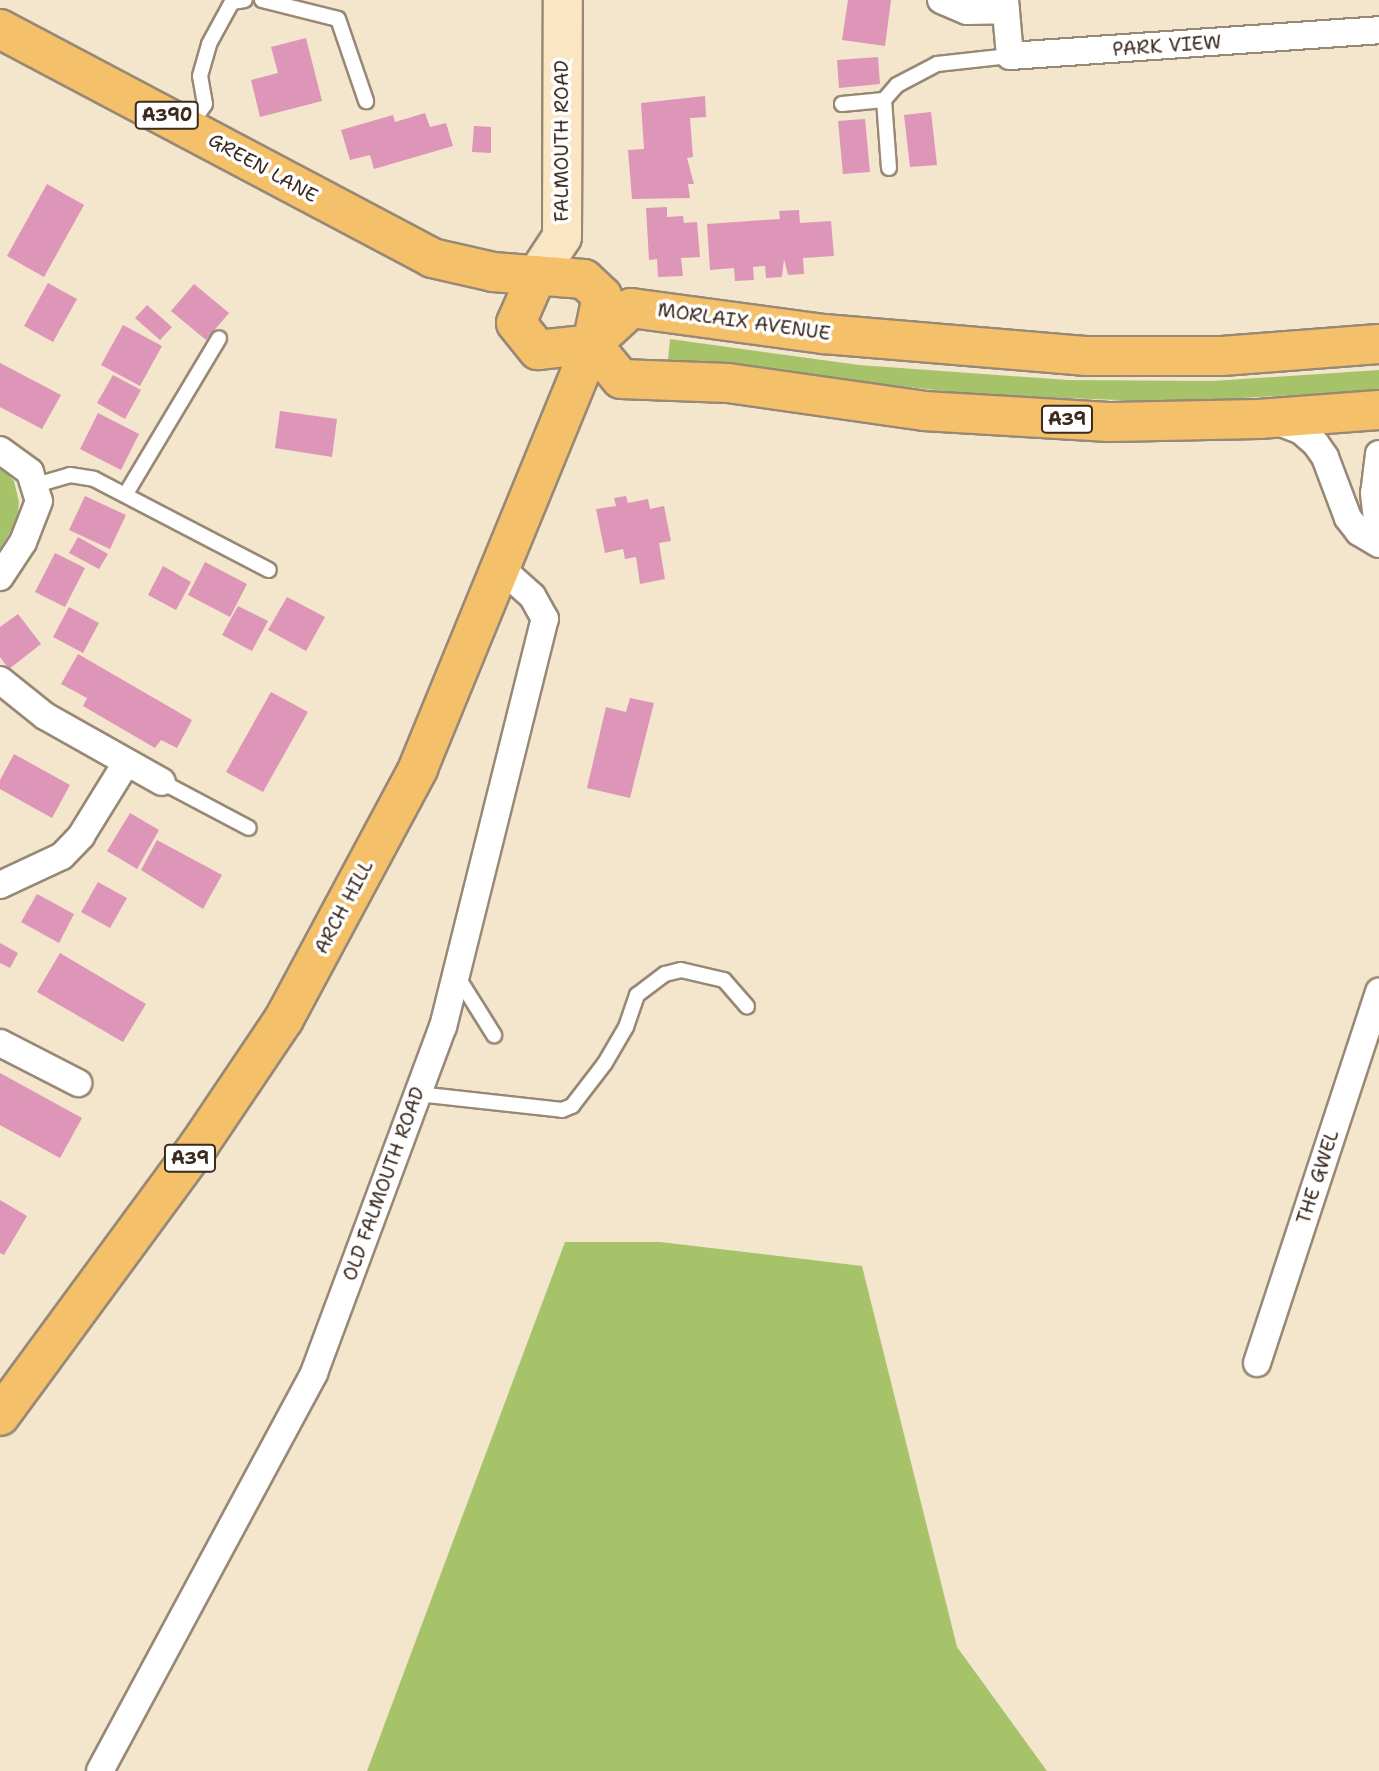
<!DOCTYPE html>
<style>
body{margin:0}
#map{position:relative;width:1379px;height:1771px;overflow:hidden;background:#f4e5cd;font-family:"Shantell Sans",sans-serif}
div>[style]{position:absolute}
.green>*{inset:0;background:#a7c36a}
.building>*{inset:0;background:#dd96b8}
.roads{filter:drop-shadow(2px 0 #988876) drop-shadow(-2px 0 #988876) drop-shadow(0 2px #988876) drop-shadow(0 -2px #988876)}
.lane>*{height:14px;margin:-7px;padding:0 7px;transform-origin:7px;border-radius:7px;background:#fff}
.street>*{height:26px;margin:-13px;padding:0 13px;transform-origin:13px;border-radius:13px;background:#fff}
.secondary>*{height:38px;margin:-19px;padding:0 19px;transform-origin:19px;border-radius:19px;background:#fbe6c3}
.highway>*{height:38px;margin:-19px;padding:0 19px;transform-origin:19px;border-radius:19px;background:#f4c16a}
span{translate:-50% -50%;white-space:nowrap;text-align:center;line-height:1.15;-webkit-text-stroke:7px #fff;paint-order:stroke}
.shield-label span{padding:2px 5px;background:#fff;border:2px solid;border-radius:5px;-webkit-text-stroke-width:0}
.shield-label{font-size:18px;color:#3b2a1e;font-weight:700}
.street-label{font-size:19px;color:#3b2a1e}
</style>
<div id="map">
<div class="green">
<i style="clip-path:polygon(670px 339px,859px 365px,1068px 380px,1212px 381px,1379px 370px,1379px 390px,1174px 402px,980px 395px,668px 360px)"></i>
<i style="clip-path:polygon(0 466px,14px 481px,19px 502px,17px 520px,0 549px)"></i>
<i style="clip-path:polygon(565px 1242px,660px 1242px,862px 1266px,957px 1647px,1047px 1771px,367px 1771px)"></i>
</div>
<div class="building">
<i style="clip-path:polygon(848px 0,891px 0,885px 46px,842px 40px)"></i>
<i style="clip-path:polygon(306px 38px,322px 101px,260px 117px,251px 80px,278px 73px,271px 47px)"></i>
<i style="clip-path:polygon(878px 57px,880px 84px,839px 88px,837px 60px)"></i>
<i style="clip-path:polygon(705px 96px,706px 117px,690px 118px,693px 157px,687px 158px,694px 184px,688px 184px,690px 198px,632px 199px,628px 150px,644px 149px,641px 103px)"></i>
<i style="clip-path:polygon(931px 112px,937px 165px,910px 167px,904px 115px)"></i>
<i style="clip-path:polygon(425px 113px,430px 127px,446px 123px,453px 146px,374px 169px,370px 155px,350px 160px,341px 130px,393px 115px,395px 122px)"></i>
<i style="clip-path:polygon(865px 119px,870px 172px,843px 174px,838px 121px)"></i>
<i style="clip-path:polygon(474px 126px,491px 127px,491px 153px,472px 152px)"></i>
<i style="clip-path:polygon(47px 184px,84px 205px,44px 277px,7px 256px)"></i>
<i style="clip-path:polygon(667px 207px,667px 217px,683px 216px,684px 223px,697px 222px,700px 257px,681px 258px,683px 276px,658px 277px,657px 259px,649px 260px,646px 208px)"></i>
<i style="clip-path:polygon(799px 210px,800px 223px,831px 221px,834px 256px,803px 258px,804px 274px,788px 275px,784px 259px,782px 277px,766px 278px,765px 266px,753px 267px,754px 280px,735px 281px,734px 268px,710px 270px,707px 224px,780px 219px,779px 211px)"></i>
<i style="clip-path:polygon(48px 283px,77px 299px,53px 342px,24px 326px)"></i>
<i style="clip-path:polygon(194px 284px,229px 313px,206px 340px,171px 311px)"></i>
<i style="clip-path:polygon(147px 305px,172px 327px,160px 340px,135px 318px)"></i>
<i style="clip-path:polygon(123px 325px,162px 346px,140px 386px,101px 365px)"></i>
<i style="clip-path:polygon(0 363px,61px 395px,42px 429px,0 407px)"></i>
<i style="clip-path:polygon(113px 375px,141px 390px,125px 419px,97px 403px)"></i>
<i style="clip-path:polygon(280px 411px,337px 419px,332px 457px,275px 448px)"></i>
<i style="clip-path:polygon(98px 413px,139px 434px,121px 470px,80px 449px)"></i>
<i style="clip-path:polygon(85px 496px,126px 515px,110px 549px,69px 530px)"></i>
<i style="clip-path:polygon(626px 496px,628px 503px,648px 499px,650px 509px,664px 506px,671px 541px,659px 543px,665px 579px,640px 584px,636px 557px,625px 559px,623px 549px,605px 553px,596px 509px,616px 506px,614px 498px)"></i>
<i style="clip-path:polygon(78px 537px,108px 554px,99px 569px,69px 553px)"></i>
<i style="clip-path:polygon(55px 553px,85px 568px,65px 607px,35px 592px)"></i>
<i style="clip-path:polygon(205px 562px,247px 584px,230px 617px,188px 595px)"></i>
<i style="clip-path:polygon(163px 566px,191px 582px,176px 610px,148px 595px)"></i>
<i style="clip-path:polygon(287px 597px,325px 617px,306px 651px,268px 630px)"></i>
<i style="clip-path:polygon(238px 606px,268px 621px,252px 651px,222px 635px)"></i>
<i style="clip-path:polygon(69px 607px,99px 623px,83px 653px,53px 637px)"></i>
<i style="clip-path:polygon(18px 614px,41px 644px,9px 669px,0 657px,0 627px)"></i>
<i style="clip-path:polygon(78px 654px,192px 720px,177px 748px,161px 740px,155px 748px,83px 706px,87px 698px,61px 684px)"></i>
<i style="clip-path:polygon(271px 692px,308px 712px,263px 792px,226px 772px)"></i>
<i style="clip-path:polygon(630px 698px,654px 703px,630px 798px,587px 788px,606px 707px,626px 712px)"></i>
<i style="clip-path:polygon(14px 754px,70px 785px,52px 818px,0 789px,0 780px)"></i>
<i style="clip-path:polygon(130px 813px,159px 830px,137px 869px,107px 851px)"></i>
<i style="clip-path:polygon(157px 840px,222px 875px,203px 909px,141px 870px)"></i>
<i style="clip-path:polygon(98px 882px,127px 898px,110px 928px,81px 912px)"></i>
<i style="clip-path:polygon(37px 894px,74px 914px,59px 943px,21px 922px)"></i>
<i style="clip-path:polygon(0 943px,18px 953px,10px 968px,0 963px)"></i>
<i style="clip-path:polygon(60px 953px,146px 1004px,123px 1042px,37px 992px)"></i>
<i style="clip-path:polygon(0 1073px,82px 1118px,60px 1158px,0 1125px)"></i>
<i style="clip-path:polygon(0 1200px,27px 1216px,4px 1255px,0 1253px)"></i>
</div>
<div class="roads">
<div class="lane">
<i style="left:262px;top:0;width:78px;rotate:14deg"></i>
<i style="left:338px;top:19px;width:87px;rotate:71.1deg"></i>
<i style="left:842px;top:104px;width:42px;rotate:-5.4deg"></i>
<i style="left:189px;top:127px;width:28px;rotate:-55deg"></i>
<i style="left:205px;top:104px;width:28px;rotate:-100deg"></i>
<i style="left:200px;top:76px;width:33px;rotate:-74deg"></i>
<i style="left:209px;top:44px;width:48px;rotate:-61.3deg"></i>
<i style="left:232px;top:2px;width:13px;rotate:-9deg"></i>
<i style="left:889px;top:168px;width:68px;rotate:-94.2deg"></i>
<i style="left:884px;top:100px;width:20px;rotate:-49deg"></i>
<i style="left:897px;top:85px;width:45px;rotate:-27.7deg"></i>
<i style="left:937px;top:64px;width:73px;rotate:-6.3deg"></i>
<i style="left:36px;top:485px;width:35px;rotate:-16deg"></i>
<i style="left:70px;top:475px;width:24px;rotate:9deg"></i>
<i style="left:94px;top:479px;width:197px;rotate:27.5deg"></i>
<i style="left:127px;top:492px;width:179px;rotate:-59.1deg"></i>
<i style="left:162px;top:782px;width:98px;rotate:27.9deg"></i>
<i style="left:457px;top:976px;width:70px;rotate:57.9deg"></i>
<i style="left:418px;top:1094px;width:145px;rotate:6.3deg"></i>
<i style="left:562px;top:1110px;width:11px;rotate:-22deg"></i>
<i style="left:572px;top:1106px;width:54px;rotate:-52.5deg"></i>
<i style="left:605px;top:1063px;width:42px;rotate:-59.7deg"></i>
<i style="left:626px;top:1027px;width:34px;rotate:-71deg"></i>
<i style="left:637px;top:995px;width:35px;rotate:-37deg"></i>
<i style="left:665px;top:974px;width:16px;rotate:-14deg"></i>
<i style="left:681px;top:970px;width:44px;rotate:13.1deg"></i>
<i style="left:724px;top:980px;width:35px;rotate:49deg"></i>
</div>
<div class="street">
<i style="left:941px;top:0;width:28px;rotate:23deg"></i>
<i style="left:967px;top:11px;width:39px;rotate:-1deg"></i>
<i style="left:1005px;top:0;width:56px;rotate:84.9deg"></i>
<i style="left:1010px;top:56px;width:370px;rotate:-4deg"></i>
<i style="left:1276px;top:421px;width:26px;rotate:21deg"></i>
<i style="left:1300px;top:430px;width:21px;rotate:41deg"></i>
<i style="left:1316px;top:444px;width:16px;rotate:55deg"></i>
<i style="left:1325px;top:457px;width:65px;rotate:69.3deg"></i>
<i style="left:1348px;top:518px;width:18px;rotate:52deg"></i>
<i style="left:1359px;top:532px;width:23px;rotate:31deg"></i>
<i style="left:0;top:450px;width:37px;rotate:36deg"></i>
<i style="left:30px;top:472px;width:30px;rotate:73deg"></i>
<i style="left:39px;top:501px;width:44px;rotate:111.3deg"></i>
<i style="left:23px;top:542px;width:42px;rotate:123.3deg"></i>
<i style="left:1379px;top:454px;width:39px;rotate:97deg"></i>
<i style="left:1374px;top:493px;width:45px;rotate:83.7deg"></i>
<i style="left:0;top:680px;width:58px;rotate:38.7deg"></i>
<i style="left:45px;top:716px;width:134px;rotate:29.4deg"></i>
<i style="left:0;top:885px;width:68px;rotate:-25.1deg"></i>
<i style="left:62px;top:856px;width:28px;rotate:-46deg"></i>
<i style="left:81px;top:836px;width:86px;rotate:-58.3deg"></i>
<i style="left:0;top:1043px;width:88px;rotate:27.1deg"></i>
<i style="left:1257px;top:1363px;width:391px;rotate:-71.8deg"></i>
<i style="left:100px;top:1771px;width:452px;rotate:-61.7deg"></i>
<i style="left:314px;top:1373px;width:369px;rotate:-69.6deg"></i>
<i style="left:443px;top:1027px;width:421px;rotate:-76deg"></i>
<i style="left:545px;top:619px;width:26px;rotate:-119deg"></i>
<i style="left:532px;top:596px;width:39px;rotate:-138deg"></i>
</div>
<div class="secondary">
<i style="left:537px;top:275px;width:45px;rotate:-56.7deg"></i>
<i style="left:562px;top:237px;width:237px;rotate:-89.8deg"></i>
</div>
<div class="highway">
<i style="left:0;top:29px;width:489px;rotate:27.9deg"></i>
<i style="left:432px;top:258px;width:63px;rotate:12.9deg"></i>
<i style="left:493px;top:272px;width:91px;rotate:4.4deg"></i>
<i style="left:584px;top:279px;width:25px;rotate:43deg"></i>
<i style="left:602px;top:296px;width:49px;rotate:101.8deg"></i>
<i style="left:592px;top:344px;width:459px;rotate:112.3deg"></i>
<i style="left:418px;top:769px;width:284px;rotate:118.2deg"></i>
<i style="left:284px;top:1019px;width:152px;rotate:124deg"></i>
<i style="left:199px;top:1145px;width:336px;rotate:126.3deg"></i>
<i style="left:537px;top:275px;width:52px;rotate:113.6deg"></i>
<i style="left:516px;top:323px;width:35px;rotate:51deg"></i>
<i style="left:538px;top:350px;width:54px;rotate:-6.3deg"></i>
<i style="left:592px;top:344px;width:45px;rotate:50.4deg"></i>
<i style="left:621px;top:379px;width:107px;rotate:2.1deg"></i>
<i style="left:728px;top:383px;width:198px;rotate:8.1deg"></i>
<i style="left:924px;top:411px;width:185px;rotate:3.4deg"></i>
<i style="left:1109px;top:422px;width:150px;rotate:-1.1deg"></i>
<i style="left:1259px;top:419px;width:120px;rotate:-4.3deg"></i>
<i style="left:592px;top:344px;width:53px;rotate:-42.7deg"></i>
<i style="left:631px;top:308px;width:195px;rotate:7.7deg"></i>
<i style="left:824px;top:334px;width:262px;rotate:4.8deg"></i>
<i style="left:1085px;top:356px;width:137px"></i>
<i style="left:1222px;top:356px;width:157px;rotate:-4.4deg"></i>
</div>
</div>
<div class="shield-label">
<span style="left:167px;top:115px">A390</span>
<span style="left:1067px;top:419px">A39</span>
<span style="left:190px;top:1158px">A39</span>
</div>
<div class="street-label">
<span style="left:1167px;top:46px;rotate:-4deg">PARK VIEW</span>
<span style="left:562px;top:141px;rotate:-90deg">FALMOUTH ROAD</span>
<span style="left:263px;top:168px;rotate:29deg">GREEN LANE</span>
<span style="left:744px;top:322px;rotate:8deg">MORLAIX AVENUE</span>
<span style="left:344px;top:907px;rotate:-62deg">ARCH HILL</span>
<span style="left:1318px;top:1177px;rotate:-72deg">THE GWEL</span>
<span style="left:384px;top:1184px;rotate:-70deg">OLD FALMOUTH ROAD</span>
</div>
</div>
